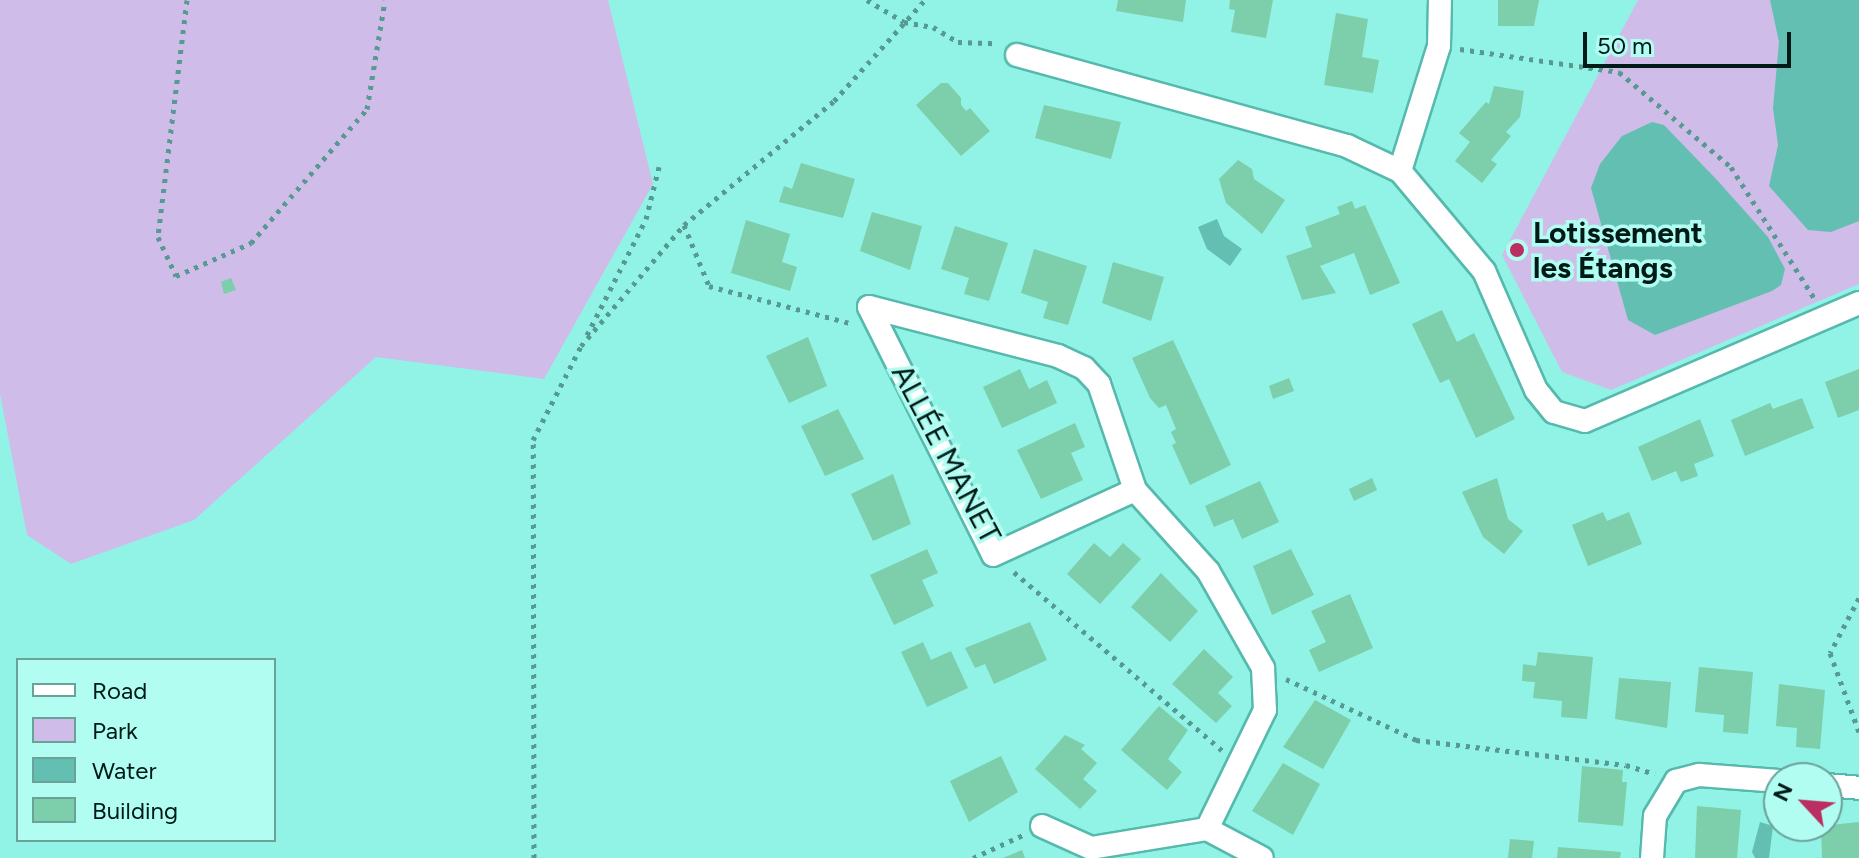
<!DOCTYPE html>
<meta charset="utf-8">
<style>
body{margin:0}
#map{position:relative;width:1859px;height:858px;overflow:hidden;background:#91f3e5;font-family:Figtree,sans-serif}
div>[style]{position:absolute}
.green>*{inset:0;background:#cfbce9}
.water>*{inset:0;background:#64bfb3}
.building>*{inset:0;background:#7dceaa}
.path>*{height:5px;margin-top:-2.5px;transform-origin:0;background:repeating-linear-gradient(90deg,#569a91 0 4px,transparent 0 10px)}
.roads{filter:drop-shadow(2px 0 #56b9ad) drop-shadow(-2px 0 #56b9ad) drop-shadow(0 2px #56b9ad) drop-shadow(0 -2px #56b9ad)}
.street>*{height:22px;margin:-11px;padding:0 11px;transform-origin:11px;border-radius:11px;background:#fff}
.dots>*{width:22px;height:22px;translate:-50% -50%;box-sizing:border-box;border:4px solid #b1fdf1;border-radius:50%}
span{translate:-50% -50%;white-space:nowrap;text-align:center;line-height:1.15;-webkit-text-stroke:7px #b1fdf1;paint-order:stroke}
.poi-label{font-size:30px;color:#001a17;font-weight:700}
.left{translate:0 -50%;text-align:left}
.street-label{font-size:30px;color:#001a17}
.legend{position:absolute;left:16px;top:658px;width:260px;height:184px;box-sizing:border-box;background:#b1fdf1;border:2px solid #6aa29a;margin:0;padding:10px 14px;list-style:none;font-size:24px;color:#001a17}
.legend li{display:flex;align-items:center;gap:16px;height:40px}
.legend b{width:40px;border:2px solid #6aa29a}
.north{position:absolute;left:1763px;top:762px;width:80px;height:80px;box-sizing:border-box;background:#b1fdf1;border:2px solid #6aa29a;border-radius:50%;rotate:296deg;font-size:22px;font-weight:700;line-height:32px;text-align:center;color:#001a17}
.north::after{content:'';display:block;margin:auto;width:28px;height:36px;background:#bb2e61;clip-path:polygon(50% 0,100% 100%,50% 72%,0 100%)}
.scale{position:absolute;left:1583px;top:32px;width:208px;height:36px;box-sizing:border-box;border:4px solid #001a17;border-top:0;padding-left:10px;font-size:24px;line-height:28px;white-space:nowrap;color:#001a17;-webkit-text-stroke:6px #b1fdf1;paint-order:stroke}
</style>
<div id="map">
<div class="green">
<i style="clip-path:polygon(0 0,608px 0,653px 184px,544px 379px,376px 357px,194px 520px,71px 564px,27px 535px,0 394px)"></i>
<i style="clip-path:polygon(1638px 0,1859px 0,1859px 284px,1611px 390px,1562px 372px,1502px 255px)"></i>
</div>
<div class="water">
<i style="clip-path:polygon(1770px 0,1859px 0,1859px 221px,1831px 232px,1808px 230px,1769px 186px,1778px 145px,1773px 108px,1779px 42px)"></i>
<i style="clip-path:polygon(1652px 122px,1664px 125px,1717px 180px,1768px 237px,1785px 269px,1781px 285px,1772px 291px,1655px 335px,1628px 320px,1591px 188px,1600px 164px,1622px 136px)"></i>
<i style="clip-path:polygon(1217px 219px,1224px 236px,1242px 249px,1230px 266px,1207px 249px,1198px 227px)"></i>
<i style="clip-path:polygon(1760px 822px,1773px 826px,1769px 858px,1755px 858px,1752px 852px)"></i>
</div>
<div class="building">
<i style="clip-path:polygon(1118px 0,1186px 0,1183px 22px,1116px 11px)"></i>
<i style="clip-path:polygon(1230px 0,1273px 0,1266px 38px,1231px 32px,1235px 10px,1229px 9px)"></i>
<i style="clip-path:polygon(1498px 0,1539px 0,1534px 26px,1498px 26px)"></i>
<i style="clip-path:polygon(1336px 13px,1368px 19px,1362px 57px,1379px 60px,1373px 93px,1324px 85px)"></i>
<i style="clip-path:polygon(941px 83px,948px 83px,961px 98px,961px 105px,966px 111px,970px 108px,990px 131px,961px 156px,916px 105px)"></i>
<i style="clip-path:polygon(1494px 86px,1524px 91px,1520px 117px,1506px 132px,1511px 136px,1491px 160px,1497px 164px,1482px 183px,1455px 161px,1470px 142px,1459px 133px,1486px 102px,1489px 104px)"></i>
<i style="clip-path:polygon(1044px 105px,1121px 122px,1111px 159px,1035px 138px)"></i>
<i style="clip-path:polygon(1238px 160px,1252px 169px,1254px 179px,1285px 200px,1262px 234px,1226px 203px,1219px 179px)"></i>
<i style="clip-path:polygon(801px 163px,855px 179px,843px 218px,779px 202px,784px 186px,792px 189px)"></i>
<i style="clip-path:polygon(1352px 201px,1355px 209px,1365px 205px,1400px 283px,1370px 295px,1354px 253px,1320px 266px,1336px 293px,1302px 300px,1286px 256px,1312px 247px,1305px 227px,1340px 214px,1337px 207px)"></i>
<i style="clip-path:polygon(872px 212px,922px 226px,910px 270px,860px 251px)"></i>
<i style="clip-path:polygon(746px 220px,790px 234px,782px 262px,797px 267px,790px 291px,731px 273px)"></i>
<i style="clip-path:polygon(955px 226px,1008px 243px,989px 301px,964px 294px,969px 278px,941px 269px)"></i>
<i style="clip-path:polygon(1516px 241px,1524px 254px,1517px 259px,1509px 246px)"></i>
<i style="clip-path:polygon(1034px 249px,1087px 266px,1068px 325px,1043px 318px,1048px 302px,1021px 293px)"></i>
<i style="clip-path:polygon(1113px 262px,1164px 277px,1151px 321px,1102px 303px)"></i>
<i style="clip-path:polygon(231px 278px,236px 290px,224px 294px,221px 282px)"></i>
<i style="clip-path:polygon(1442px 310px,1457px 342px,1474px 333px,1515px 419px,1476px 438px,1449px 379px,1440px 383px,1412px 324px)"></i>
<i style="clip-path:polygon(808px 337px,827px 386px,789px 403px,766px 356px)"></i>
<i style="clip-path:polygon(1173px 340px,1231px 465px,1190px 485px,1172px 445px,1176px 443px,1171px 432px,1176px 429px,1166px 405px,1159px 408px,1150px 398px,1132px 358px)"></i>
<i style="clip-path:polygon(1020px 369px,1029px 389px,1047px 380px,1057px 403px,1002px 428px,983px 387px)"></i>
<i style="clip-path:polygon(1859px 369px,1859px 410px,1838px 418px,1825px 382px)"></i>
<i style="clip-path:polygon(1289px 378px,1294px 391px,1273px 399px,1269px 386px)"></i>
<i style="clip-path:polygon(1802px 398px,1814px 428px,1745px 456px,1731px 420px,1770px 403px,1773px 409px)"></i>
<i style="clip-path:polygon(838px 409px,864px 459px,825px 476px,801px 426px)"></i>
<i style="clip-path:polygon(1700px 419px,1714px 456px,1694px 464px,1698px 476px,1681px 482px,1676px 471px,1652px 481px,1638px 447px)"></i>
<i style="clip-path:polygon(1075px 423px,1085px 447px,1071px 453px,1083px 480px,1041px 499px,1017px 450px)"></i>
<i style="clip-path:polygon(893px 474px,911px 524px,873px 541px,851px 494px)"></i>
<i style="clip-path:polygon(1372px 478px,1377px 490px,1354px 501px,1349px 489px)"></i>
<i style="clip-path:polygon(1497px 478px,1508px 519px,1523px 531px,1504px 554px,1483px 537px,1462px 492px)"></i>
<i style="clip-path:polygon(1260px 481px,1279px 522px,1242px 539px,1233px 519px,1214px 527px,1205px 506px)"></i>
<i style="clip-path:polygon(1603px 512px,1607px 521px,1629px 512px,1642px 544px,1588px 566px,1572px 525px)"></i>
<i style="clip-path:polygon(1094px 543px,1110px 557px,1123px 543px,1141px 559px,1100px 604px,1067px 574px)"></i>
<i style="clip-path:polygon(927px 549px,938px 573px,922px 580px,934px 606px,894px 625px,870px 575px)"></i>
<i style="clip-path:polygon(1291px 549px,1314px 595px,1272px 615px,1253px 566px)"></i>
<i style="clip-path:polygon(1161px 573px,1198px 611px,1170px 642px,1131px 607px)"></i>
<i style="clip-path:polygon(1350px 594px,1373px 648px,1319px 672px,1309px 650px,1326px 642px,1311px 611px)"></i>
<i style="clip-path:polygon(1030px 622px,1047px 660px,994px 684px,985px 664px,975px 668px,965px 648px)"></i>
<i style="clip-path:polygon(923px 642px,931px 660px,951px 651px,968px 688px,927px 707px,901px 652px)"></i>
<i style="clip-path:polygon(1204px 649px,1233px 677px,1218px 693px,1232px 706px,1216px 723px,1172px 684px)"></i>
<i style="clip-path:polygon(1538px 652px,1593px 657px,1587px 719px,1561px 717px,1562px 701px,1533px 698px,1535px 682px,1522px 681px,1523px 664px,1536px 666px)"></i>
<i style="clip-path:polygon(1699px 667px,1753px 672px,1748px 734px,1723px 732px,1724px 715px,1695px 712px)"></i>
<i style="clip-path:polygon(1619px 678px,1671px 682px,1667px 728px,1615px 719px)"></i>
<i style="clip-path:polygon(1779px 684px,1825px 690px,1820px 749px,1796px 747px,1797px 728px,1776px 726px)"></i>
<i style="clip-path:polygon(1315px 700px,1351px 720px,1323px 769px,1283px 747px)"></i>
<i style="clip-path:polygon(1159px 706px,1188px 730px,1168px 759px,1182px 772px,1167px 790px,1121px 750px)"></i>
<i style="clip-path:polygon(1065px 735px,1085px 745px,1081px 749px,1097px 763px,1083px 779px,1097px 791px,1080px 809px,1035px 769px)"></i>
<i style="clip-path:polygon(1001px 756px,1018px 792px,969px 822px,950px 781px)"></i>
<i style="clip-path:polygon(1283px 763px,1320px 784px,1293px 835px,1252px 811px)"></i>
<i style="clip-path:polygon(1582px 766px,1623px 770px,1622px 782px,1627px 782px,1623px 826px,1578px 822px)"></i>
<i style="clip-path:polygon(1697px 806px,1741px 810px,1737px 858px,1695px 858px)"></i>
<i style="clip-path:polygon(1859px 822px,1859px 858px,1822px 858px,1821px 826px)"></i>
<i style="clip-path:polygon(1510px 839px,1534px 841px,1532px 858px,1508px 858px)"></i>
<i style="clip-path:polygon(1558px 847px,1621px 852px,1620px 858px,1557px 858px)"></i>
<i style="clip-path:polygon(1022px 850px,1025px 858px,1003px 858px)"></i>
</div>
<div class="path">
<i style="left:187px;top:0;width:239px;rotate:97deg"></i>
<i style="left:158px;top:237px;width:43px;rotate:65.2deg"></i>
<i style="left:176px;top:276px;width:82px;rotate:-23.7deg"></i>
<i style="left:251px;top:243px;width:177px;rotate:-49.1deg"></i>
<i style="left:367px;top:109px;width:110px;rotate:-80.6deg"></i>
<i style="left:867px;top:0;width:43px;rotate:30.7deg"></i>
<i style="left:904px;top:22px;width:29px;rotate:10deg"></i>
<i style="left:933px;top:27px;width:29px;rotate:31deg"></i>
<i style="left:958px;top:42px;width:37px;rotate:2deg"></i>
<i style="left:1460px;top:49px;width:161px;rotate:8.2deg"></i>
<i style="left:1619px;top:72px;width:147px;rotate:40.3deg"></i>
<i style="left:1731px;top:167px;width:155px;rotate:57.6deg"></i>
<i style="left:684px;top:225px;width:66px;rotate:67.7deg"></i>
<i style="left:709px;top:286px;width:146px;rotate:14.7deg"></i>
<i style="left:587px;top:335px;width:130px;rotate:-63deg"></i>
<i style="left:646px;top:219px;width:54px;rotate:-76deg"></i>
<i style="left:1014px;top:572px;width:274px;rotate:40.6deg"></i>
<i style="left:1859px;top:598px;width:62px;rotate:117.8deg"></i>
<i style="left:1830px;top:653px;width:84px;rotate:69.8deg"></i>
<i style="left:1286px;top:679px;width:144px;rotate:25.1deg"></i>
<i style="left:1416px;top:740px;width:211px;rotate:6.8deg"></i>
<i style="left:1626px;top:765px;width:30px;rotate:17deg"></i>
<i style="left:534px;top:858px;width:418px;rotate:-90.1deg"></i>
<i style="left:533px;top:440px;width:106px;rotate:-62.9deg"></i>
<i style="left:581px;top:346px;width:159px;rotate:-49.6deg"></i>
<i style="left:684px;top:225px;width:195px;rotate:-39.6deg"></i>
<i style="left:834px;top:101px;width:136px;rotate:-48deg"></i>
<i style="left:973px;top:858px;width:55px;rotate:-24.7deg"></i>
</div>
<div class="roads">
<div class="street">
<i style="left:1017px;top:55px;width:342px;rotate:15.4deg"></i>
<i style="left:1347px;top:146px;width:59px;rotate:25.3deg"></i>
<i style="left:1400px;top:171px;width:131px;rotate:50deg"></i>
<i style="left:1484px;top:271px;width:130px;rotate:66.4deg"></i>
<i style="left:1536px;top:390px;width:28px;rotate:51deg"></i>
<i style="left:1554px;top:412px;width:32px;rotate:16deg"></i>
<i style="left:1585px;top:421px;width:298px;rotate:-23.3deg"></i>
<i style="left:1400px;top:171px;width:131px;rotate:-72.7deg"></i>
<i style="left:1439px;top:46px;width:46px;rotate:-88.8deg"></i>
<i style="left:869px;top:307px;width:195px;rotate:14.5deg"></i>
<i style="left:1058px;top:356px;width:29px;rotate:25deg"></i>
<i style="left:1084px;top:368px;width:22px;rotate:47deg"></i>
<i style="left:1099px;top:384px;width:112px;rotate:71.2deg"></i>
<i style="left:1135px;top:490px;width:109px;rotate:48deg"></i>
<i style="left:1208px;top:571px;width:112px;rotate:60.4deg"></i>
<i style="left:1263px;top:668px;width:42px;rotate:87.3deg"></i>
<i style="left:1265px;top:710px;width:132px;rotate:116deg"></i>
<i style="left:1207px;top:829px;width:62px;rotate:27.8deg"></i>
<i style="left:869px;top:307px;width:277px;rotate:63.4deg"></i>
<i style="left:993px;top:555px;width:156px;rotate:-24.6deg"></i>
<i style="left:1827px;top:785px;width:32px;rotate:5deg"></i>
<i style="left:1042px;top:826px;width:54px;rotate:24.2deg"></i>
<i style="left:1091px;top:848px;width:118px;rotate:-9.3deg"></i>
<i style="left:1652px;top:858px;width:42px;rotate:-85.9deg"></i>
<i style="left:1655px;top:816px;width:41px;rotate:-59deg"></i>
<i style="left:1676px;top:781px;width:24px;rotate:-15deg"></i>
<i style="left:1699px;top:775px;width:80px;rotate:4.3deg"></i>
</div>
</div>
<div class="dots">
<i style="left:1517px;top:250px;background:#bb2e61"></i>
</div>
<div class="poi-label">
<span class="left" style="left:1533px;top:250px">Lotissement<br>les Étangs</span>
</div>
<div class="street-label">
<span style="left:946px;top:454px;rotate:62deg">ALLÉE MANET</span>
</div>
<ul class="legend">
<li><b style="height:10px;background:#fff"></b>Road</li>
<li><b style="height:22px;background:#cfbce9"></b>Park</li>
<li><b style="height:22px;background:#64bfb3"></b>Water</li>
<li><b style="height:22px;background:#7dceaa"></b>Building</li>
</ul>
<div class="north">N</div>
<div class="scale">50 m</div>
</div>
